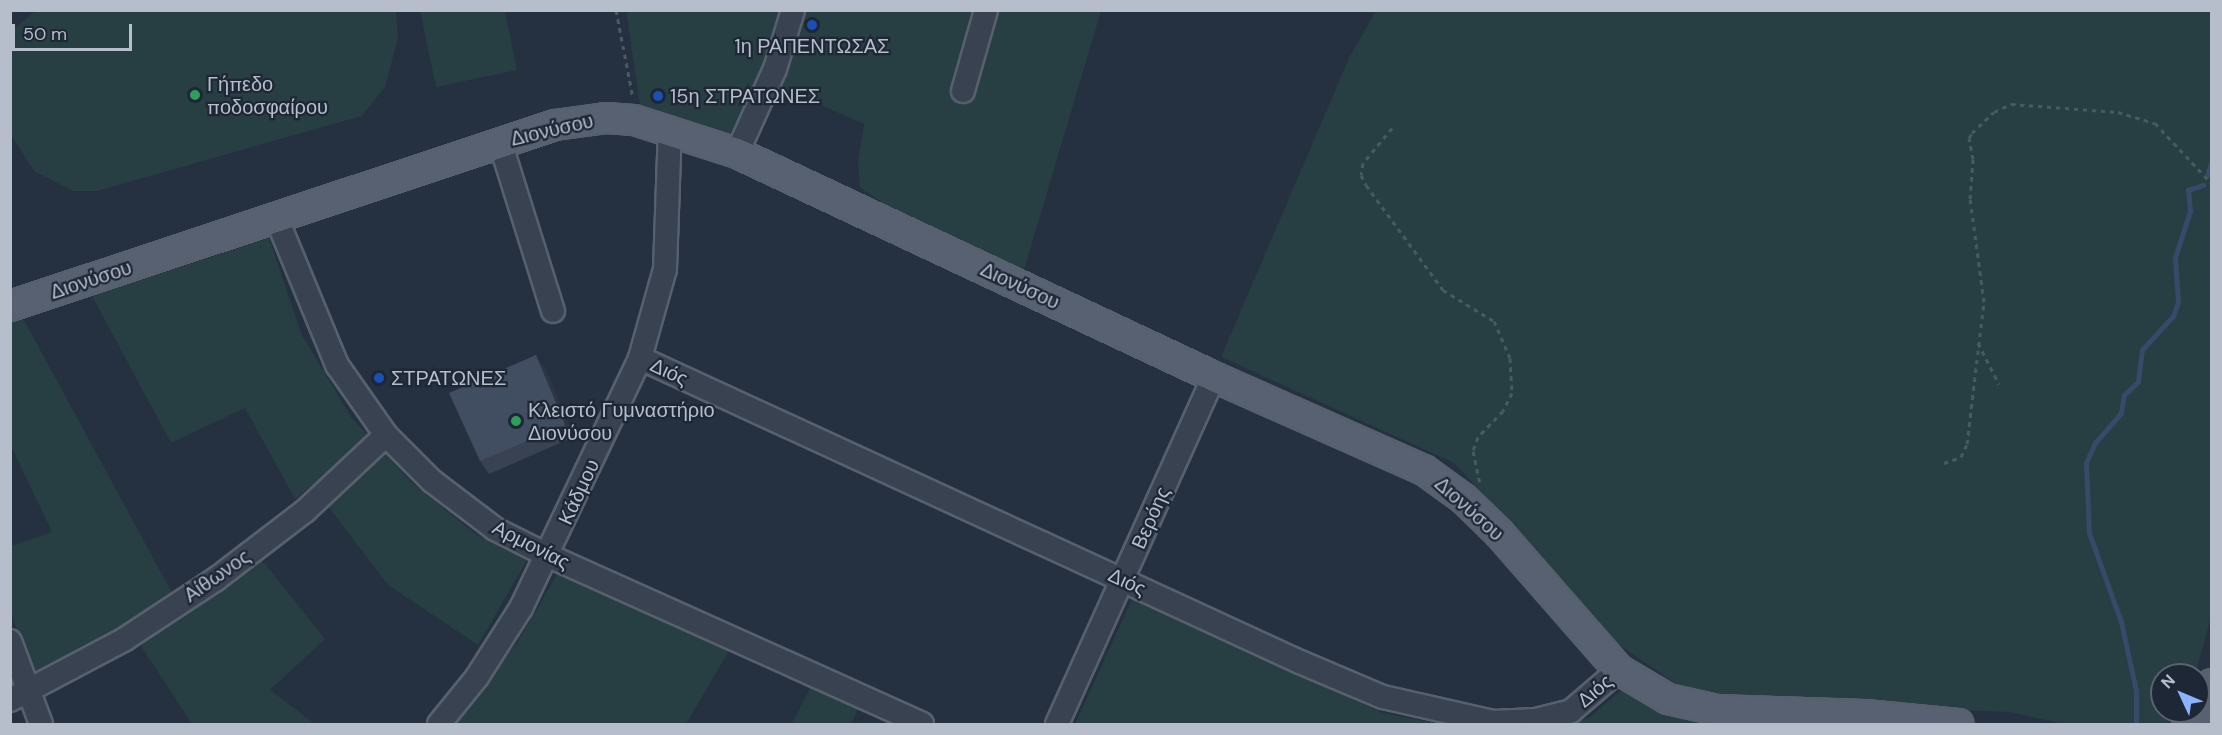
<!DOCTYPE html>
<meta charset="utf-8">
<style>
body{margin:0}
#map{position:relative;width:2222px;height:735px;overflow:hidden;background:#253041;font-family:"DM Sans",sans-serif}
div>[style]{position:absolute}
.green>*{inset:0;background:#273e42}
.stream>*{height:4.5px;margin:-2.25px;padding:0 2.25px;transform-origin:2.25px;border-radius:2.25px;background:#384a69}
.path>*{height:3px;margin-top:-1.5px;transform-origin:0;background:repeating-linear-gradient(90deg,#455b5f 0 4.5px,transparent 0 9px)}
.roads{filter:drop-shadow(2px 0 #57606e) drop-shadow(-2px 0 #57606e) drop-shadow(0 2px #57606e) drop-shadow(0 -2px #57606e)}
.minor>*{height:22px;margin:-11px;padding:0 11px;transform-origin:11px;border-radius:11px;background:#394251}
.major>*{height:28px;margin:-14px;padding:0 14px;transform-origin:14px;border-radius:14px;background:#576171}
.wall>*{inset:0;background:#384253}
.shaded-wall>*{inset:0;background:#2e3644}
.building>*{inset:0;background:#414d61}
.dots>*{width:16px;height:16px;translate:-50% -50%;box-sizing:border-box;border:3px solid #1e2736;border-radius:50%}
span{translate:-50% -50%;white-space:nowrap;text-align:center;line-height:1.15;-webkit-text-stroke:4.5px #1e2736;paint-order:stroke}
.poi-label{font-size:20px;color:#b6bdcb}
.left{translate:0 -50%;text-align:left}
.street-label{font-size:20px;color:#b6bdcb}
.frame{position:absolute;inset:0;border:12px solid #b6bdcb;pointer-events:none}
.north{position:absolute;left:2150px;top:663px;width:60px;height:60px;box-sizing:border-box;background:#1e2736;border:2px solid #5b6372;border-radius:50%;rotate:314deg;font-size:16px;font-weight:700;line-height:24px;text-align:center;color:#b6bdcb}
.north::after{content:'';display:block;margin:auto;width:21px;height:27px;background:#8bb2fb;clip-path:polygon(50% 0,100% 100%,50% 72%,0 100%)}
.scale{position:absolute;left:12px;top:24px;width:120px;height:27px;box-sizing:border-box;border:3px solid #b6bdcb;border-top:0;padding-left:8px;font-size:18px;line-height:21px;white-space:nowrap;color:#b6bdcb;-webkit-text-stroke:4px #1e2736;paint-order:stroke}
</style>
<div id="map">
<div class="green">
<i style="clip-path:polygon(396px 11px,398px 38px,385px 87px,362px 116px,97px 191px,73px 191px,34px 171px,11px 135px,11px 32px,35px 11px)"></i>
<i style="clip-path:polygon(420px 11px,505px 11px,517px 70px,436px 87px)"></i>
<i style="clip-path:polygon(626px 11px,782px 11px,764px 69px,726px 141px,641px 111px)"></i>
<i style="clip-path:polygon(805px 11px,1101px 11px,1024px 270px,893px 209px,860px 188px,858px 161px,864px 124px,780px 87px)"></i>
<i style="clip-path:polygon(1376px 11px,2211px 11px,2211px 617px,2195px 675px,2162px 675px,2162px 711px,2179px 711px,2166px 724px,2064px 724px,2009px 712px,1745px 701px,1679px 686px,1609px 638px,1556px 585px,1507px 519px,1454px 463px,1221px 357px,1349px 58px)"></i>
<i style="clip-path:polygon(269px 238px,302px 335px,351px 417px,411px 482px,474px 533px,527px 560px,478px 645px,388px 585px,312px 485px,295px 499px,245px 408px,171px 443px,92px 296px)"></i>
<i style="clip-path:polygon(23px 318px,183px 613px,262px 560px,325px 639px,270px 690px,315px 724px,192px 724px,139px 643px,35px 682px,11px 613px,11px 546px,52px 532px,11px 446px,11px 321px)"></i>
<i style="clip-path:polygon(557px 574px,729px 651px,686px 724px,455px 724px,519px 640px)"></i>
<i style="clip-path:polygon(1132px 599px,1383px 713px,1441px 724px,1075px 724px)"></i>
<i style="clip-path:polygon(1627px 685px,1853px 724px,1572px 724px,1590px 717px)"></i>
<i style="clip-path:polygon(811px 686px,858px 709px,851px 724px,792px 724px)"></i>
</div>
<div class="stream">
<i style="left:2207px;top:176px;width:17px;rotate:-73deg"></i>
<i style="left:2136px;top:724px;width:33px;rotate:-90deg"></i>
<i style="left:2136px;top:691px;width:71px;rotate:-102.3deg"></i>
<i style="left:2121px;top:622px;width:95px;rotate:-109.8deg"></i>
<i style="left:2089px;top:533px;width:70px;rotate:-92.5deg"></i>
<i style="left:2086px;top:463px;width:22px;rotate:-66deg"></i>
<i style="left:2095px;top:443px;width:40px;rotate:-49deg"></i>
<i style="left:2121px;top:413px;width:18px;rotate:-81deg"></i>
<i style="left:2124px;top:395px;width:19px;rotate:-43deg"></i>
<i style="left:2138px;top:382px;width:32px;rotate:-83deg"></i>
<i style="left:2142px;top:350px;width:46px;rotate:-47.6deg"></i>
<i style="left:2173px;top:316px;width:15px;rotate:-70deg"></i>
<i style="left:2178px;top:302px;width:44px;rotate:-93.9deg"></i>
<i style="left:2175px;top:258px;width:49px;rotate:-72.3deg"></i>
<i style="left:2190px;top:211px;width:21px;rotate:-95deg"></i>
<i style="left:2188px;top:190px;width:16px;rotate:-18deg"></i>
</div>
<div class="path">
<i style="left:616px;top:10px;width:90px;rotate:79.1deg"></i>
<i style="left:1392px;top:128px;width:45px;rotate:129.6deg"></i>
<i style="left:1363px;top:163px;width:12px;rotate:99deg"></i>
<i style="left:1361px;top:175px;width:11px;rotate:63deg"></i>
<i style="left:1366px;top:185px;width:130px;rotate:53.7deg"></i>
<i style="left:1443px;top:290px;width:60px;rotate:31.3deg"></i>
<i style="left:1494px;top:321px;width:40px;rotate:66.6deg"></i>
<i style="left:1510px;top:358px;width:35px;rotate:87deg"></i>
<i style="left:1512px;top:393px;width:20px;rotate:117deg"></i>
<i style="left:1503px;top:411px;width:36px;rotate:134deg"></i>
<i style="left:1478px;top:437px;width:15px;rotate:110deg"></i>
<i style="left:1473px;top:451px;width:33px;rotate:78deg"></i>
<i style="left:1978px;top:343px;width:46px;rotate:62.9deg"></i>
<i style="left:1944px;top:463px;width:18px;rotate:-19deg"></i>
<i style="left:1961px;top:457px;width:14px;rotate:-65deg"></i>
<i style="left:1967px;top:444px;width:143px;rotate:-83.2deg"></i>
<i style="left:1984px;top:302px;width:104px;rotate:-97.7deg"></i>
<i style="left:1970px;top:199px;width:40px;rotate:-85.7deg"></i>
<i style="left:1973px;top:159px;width:21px;rotate:-101deg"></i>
<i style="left:1969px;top:138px;width:6px;rotate:-59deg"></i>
<i style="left:1972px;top:133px;width:30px;rotate:-44deg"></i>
<i style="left:1994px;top:112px;width:19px;rotate:-25deg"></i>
<i style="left:2011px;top:104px;width:107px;rotate:4.3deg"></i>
<i style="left:2118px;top:112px;width:39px;rotate:17deg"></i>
<i style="left:2155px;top:123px;width:83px;rotate:46.9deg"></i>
</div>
<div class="roads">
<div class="minor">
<i style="left:963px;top:91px;width:84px;rotate:-74.1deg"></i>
<i style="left:500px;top:142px;width:177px;rotate:72.6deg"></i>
<i style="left:737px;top:153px;width:92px;rotate:-65.7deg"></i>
<i style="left:775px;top:69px;width:62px;rotate:-73deg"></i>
<i style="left:276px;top:217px;width:160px;rotate:67.6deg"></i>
<i style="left:337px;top:365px;width:85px;rotate:55deg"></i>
<i style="left:386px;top:435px;width:65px;rotate:45deg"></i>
<i style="left:432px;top:481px;width:79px;rotate:37.3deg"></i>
<i style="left:495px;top:529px;width:60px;rotate:26.6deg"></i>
<i style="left:549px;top:556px;width:409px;rotate:24.2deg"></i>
<i style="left:640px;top:358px;width:727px;rotate:24.73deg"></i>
<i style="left:1300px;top:662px;width:90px;rotate:22.9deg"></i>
<i style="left:1383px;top:697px;width:113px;rotate:12.8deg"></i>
<i style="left:1493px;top:722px;width:43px;rotate:-2.7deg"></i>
<i style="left:1536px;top:720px;width:36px;rotate:-14deg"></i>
<i style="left:1571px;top:711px;width:63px;rotate:-40.5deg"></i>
<i style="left:10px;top:641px;width:89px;rotate:69.5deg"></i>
<i style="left:10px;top:700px;width:130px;rotate:-27.9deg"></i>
<i style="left:125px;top:639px;width:109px;rotate:-33.4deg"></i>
<i style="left:216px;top:579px;width:112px;rotate:-37.4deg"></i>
<i style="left:305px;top:511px;width:111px;rotate:-43.2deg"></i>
<i style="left:439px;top:724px;width:60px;rotate:-51deg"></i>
<i style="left:477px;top:677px;width:82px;rotate:-57.5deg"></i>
<i style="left:521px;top:608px;width:277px;rotate:-64.5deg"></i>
<i style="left:640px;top:358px;width:92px;rotate:-74.3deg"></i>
<i style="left:665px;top:269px;width:140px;rotate:-88deg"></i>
<i style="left:1057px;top:724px;width:381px;rotate:-65.7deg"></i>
</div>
<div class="major">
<i style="left:10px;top:306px;width:574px;rotate:-18.37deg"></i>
<i style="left:555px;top:125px;width:51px;rotate:-7.8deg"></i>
<i style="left:606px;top:118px;width:28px;rotate:4deg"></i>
<i style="left:634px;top:120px;width:108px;rotate:17.8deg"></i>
<i style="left:737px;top:153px;width:527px;rotate:25.15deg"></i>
<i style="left:1214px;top:377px;width:230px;rotate:23.9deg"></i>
<i style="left:1424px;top:470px;width:49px;rotate:35.9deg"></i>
<i style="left:1464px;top:499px;width:49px;rotate:44.2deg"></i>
<i style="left:1499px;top:533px;width:182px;rotate:48.8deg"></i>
<i style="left:1619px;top:670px;width:57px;rotate:30.6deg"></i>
<i style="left:1668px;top:699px;width:50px;rotate:12.7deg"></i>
<i style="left:1717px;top:710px;width:148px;rotate:1.9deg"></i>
<i style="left:1865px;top:715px;width:94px;rotate:5.5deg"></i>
<i style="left:2187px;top:724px;width:23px;rotate:-49deg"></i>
<i style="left:2202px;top:707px;width:25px;rotate:-67deg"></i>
</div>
</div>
<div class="wall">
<i style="clip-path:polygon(545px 368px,574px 437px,489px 474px,480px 461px)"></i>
</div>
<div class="shaded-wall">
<i style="clip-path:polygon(536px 355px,545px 368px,574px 437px,565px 425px)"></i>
</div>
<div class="building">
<i style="clip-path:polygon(536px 355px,565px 425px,480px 461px,449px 393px)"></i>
</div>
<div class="dots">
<i style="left:812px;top:25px;background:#1a4fb4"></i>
<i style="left:195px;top:95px;background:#2e9e5b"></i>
<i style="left:658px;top:96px;background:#1a4fb4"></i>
<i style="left:379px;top:378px;background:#1a4fb4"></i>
<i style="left:516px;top:421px;background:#2e9e5b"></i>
</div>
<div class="poi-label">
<span style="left:812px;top:46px">1η ΡΑΠΕΝΤΩΣΑΣ</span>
<span class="left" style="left:207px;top:96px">Γήπεδο<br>ποδοσφαίρου</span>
<span class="left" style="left:670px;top:96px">15η ΣΤΡΑΤΩΝΕΣ</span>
<span class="left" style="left:391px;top:378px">ΣΤΡΑΤΩΝΕΣ</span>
<span class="left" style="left:528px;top:422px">Κλειστό Γυμναστήριο<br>Διονύσου</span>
</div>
<div class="street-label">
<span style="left:552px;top:130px;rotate:-13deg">Διονύσου</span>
<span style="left:91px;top:280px;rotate:-18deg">Διονύσου</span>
<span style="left:1020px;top:286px;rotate:25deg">Διονύσου</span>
<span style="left:669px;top:372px;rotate:25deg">Διός</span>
<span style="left:579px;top:492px;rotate:-65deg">Κάδμου</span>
<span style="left:1469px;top:509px;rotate:42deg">Διονύσου</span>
<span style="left:1151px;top:518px;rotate:-66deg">Βερόης</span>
<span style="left:531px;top:545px;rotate:27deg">Αρμονίας</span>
<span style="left:217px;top:576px;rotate:-35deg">Αίθωνος</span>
<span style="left:1127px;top:582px;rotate:25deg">Διός</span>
<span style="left:1595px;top:691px;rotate:-40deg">Διός</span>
</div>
<div class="frame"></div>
<div class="north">N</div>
<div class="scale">50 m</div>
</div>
